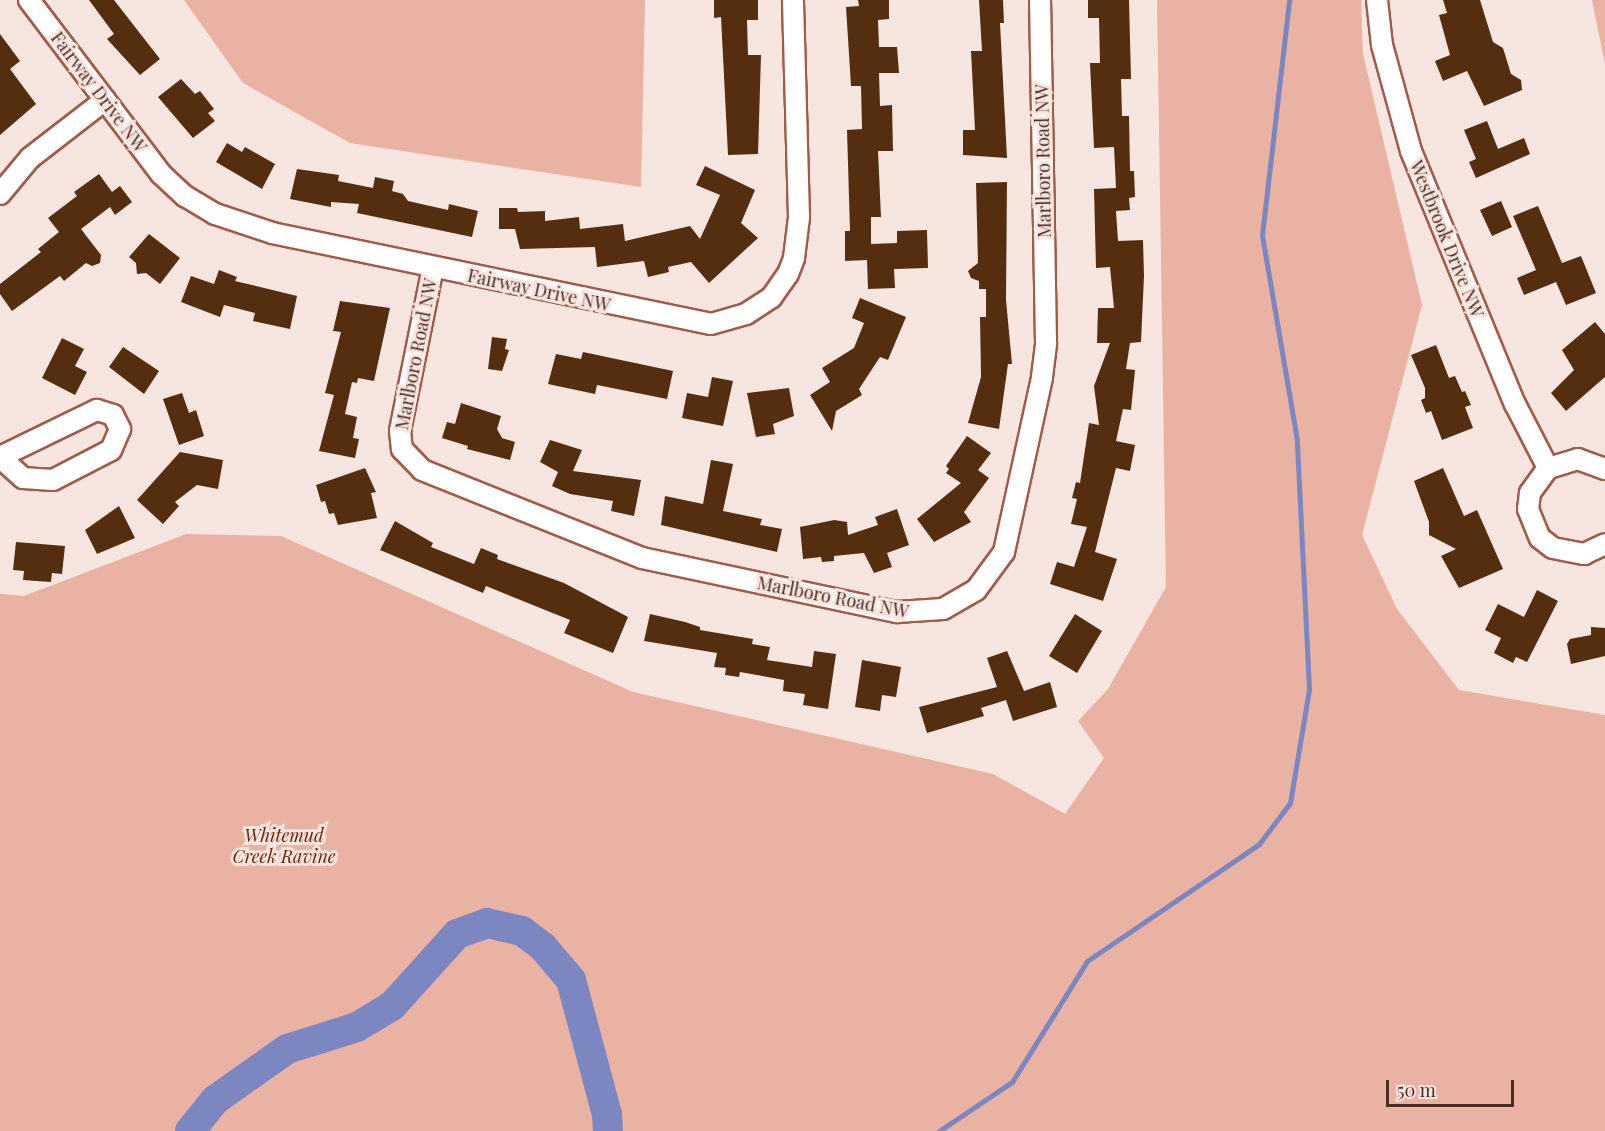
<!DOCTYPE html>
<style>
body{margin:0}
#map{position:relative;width:1605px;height:1131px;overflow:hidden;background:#f7e5e0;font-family:"Playfair Display",serif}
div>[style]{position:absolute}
.green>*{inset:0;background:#e9b2a3}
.stream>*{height:5px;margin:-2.5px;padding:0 2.5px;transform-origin:2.5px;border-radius:2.5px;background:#7c86c1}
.river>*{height:30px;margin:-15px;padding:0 15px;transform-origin:15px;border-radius:15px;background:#7c86c1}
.building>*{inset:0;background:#552e0f}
.roads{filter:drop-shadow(2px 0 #a35a47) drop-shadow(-2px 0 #a35a47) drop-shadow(0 2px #a35a47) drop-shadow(0 -2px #a35a47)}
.minor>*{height:20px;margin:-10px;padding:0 10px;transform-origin:10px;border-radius:10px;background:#fff}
span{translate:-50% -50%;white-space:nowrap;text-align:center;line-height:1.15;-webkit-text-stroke:6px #f7e5e0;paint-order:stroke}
.street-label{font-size:18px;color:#4c2c23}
.park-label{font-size:18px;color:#711f07;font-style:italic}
.scale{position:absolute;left:1386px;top:1080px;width:128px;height:27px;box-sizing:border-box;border:3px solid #4c2c23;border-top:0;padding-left:8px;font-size:18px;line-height:21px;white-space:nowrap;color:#4c2c23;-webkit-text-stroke:4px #f7e5e0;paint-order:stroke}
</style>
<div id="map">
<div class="green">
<i style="clip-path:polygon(184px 0,645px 0,641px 187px,350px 143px,243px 83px)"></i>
<i style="clip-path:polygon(1157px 0,1361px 0,1363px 54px,1422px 305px,1362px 535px,1397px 609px,1459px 690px,1605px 715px,1605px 1131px,0 1131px,0 594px,24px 596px,186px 534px,281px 536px,633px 692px,993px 774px,1065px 814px,1104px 758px,1078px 721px,1108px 689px,1166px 587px)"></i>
<i style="clip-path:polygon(1592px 0,1605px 0,1605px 64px)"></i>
</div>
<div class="stream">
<i style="left:939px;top:1131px;width:88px;rotate:-33.9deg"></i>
<i style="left:1012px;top:1082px;width:142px;rotate:-58.2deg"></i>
<i style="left:1087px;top:961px;width:208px;rotate:-34.2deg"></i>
<i style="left:1259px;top:844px;width:51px;rotate:-52.9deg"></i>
<i style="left:1290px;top:803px;width:116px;rotate:-80.5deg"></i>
<i style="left:1309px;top:689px;width:249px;rotate:-92.8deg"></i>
<i style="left:1297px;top:440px;width:208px;rotate:-99.7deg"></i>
<i style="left:1262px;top:235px;width:237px;rotate:-83.4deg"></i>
</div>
<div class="river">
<i style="left:190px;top:1131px;width:40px;rotate:-51deg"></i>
<i style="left:215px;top:1100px;width:88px;rotate:-35.3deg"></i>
<i style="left:287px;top:1049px;width:73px;rotate:-17.4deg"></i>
<i style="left:357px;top:1027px;width:41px;rotate:-31deg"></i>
<i style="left:392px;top:1006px;width:97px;rotate:-47.9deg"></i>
<i style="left:457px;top:934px;width:32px;rotate:-20deg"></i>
<i style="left:487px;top:923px;width:36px;rotate:13deg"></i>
<i style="left:522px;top:931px;width:26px;rotate:37deg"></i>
<i style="left:543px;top:947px;width:43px;rotate:49.7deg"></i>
<i style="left:571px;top:980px;width:139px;rotate:75deg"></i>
<i style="left:607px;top:1114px;width:17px;rotate:87deg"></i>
</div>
<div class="building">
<i style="clip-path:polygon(89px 0,114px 0,160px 59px,140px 75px,107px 39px,114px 34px)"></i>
<i style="clip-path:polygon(714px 0,758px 0,758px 20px,747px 20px,748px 55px,761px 55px,758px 154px,728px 155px,721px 17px,714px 18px)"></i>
<i style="clip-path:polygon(858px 0,889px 0,889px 19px,878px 20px,879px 47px,897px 47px,899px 73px,879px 73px,880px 106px,892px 105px,893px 151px,878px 151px,881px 217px,871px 217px,871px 244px,897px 243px,897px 231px,927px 230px,928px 268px,894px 269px,895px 288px,868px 289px,867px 260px,845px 261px,845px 231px,850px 231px,847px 130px,862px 129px,861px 86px,851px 86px,846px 7px,859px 6px)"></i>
<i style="clip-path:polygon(979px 0,1003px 0,1004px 23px,1000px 23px,1007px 158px,963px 155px,963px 130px,975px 130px,971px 51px,982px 51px)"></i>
<i style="clip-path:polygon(1088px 0,1129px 0,1131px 79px,1121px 79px,1122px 116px,1129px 116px,1130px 171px,1134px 171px,1135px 197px,1129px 198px,1130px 210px,1116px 211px,1118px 241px,1143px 240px,1144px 276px,1141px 342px,1130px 343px,1126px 369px,1135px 370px,1131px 410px,1123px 409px,1116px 441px,1135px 445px,1130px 471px,1116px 468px,1095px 552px,1117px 559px,1103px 601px,1050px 584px,1057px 562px,1074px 567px,1087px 527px,1071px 524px,1077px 499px,1072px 498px,1076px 482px,1080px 483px,1089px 423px,1099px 425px,1094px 386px,1110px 343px,1097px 343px,1098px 308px,1114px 308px,1110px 267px,1096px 268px,1094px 189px,1116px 188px,1114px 147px,1094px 148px,1090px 63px,1100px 63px,1099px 18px,1088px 18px)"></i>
<i style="clip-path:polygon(1443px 0,1480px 0,1493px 42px,1503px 48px,1511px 74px,1521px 80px,1522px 90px,1484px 106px,1467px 71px,1443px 81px,1435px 61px,1450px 55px,1439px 15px,1447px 13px)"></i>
<i style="clip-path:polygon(0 34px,20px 61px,10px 69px,36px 104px,0 135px)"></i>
<i style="clip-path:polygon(181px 79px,195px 94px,200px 91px,214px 109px,208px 113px,215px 121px,193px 138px,158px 97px)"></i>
<i style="clip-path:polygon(1487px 121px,1498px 149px,1524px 138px,1530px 154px,1476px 178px,1469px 162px,1476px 159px,1464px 130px)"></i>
<i style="clip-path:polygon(227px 143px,242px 152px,245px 147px,275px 164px,262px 189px,216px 162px)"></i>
<i style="clip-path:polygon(705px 166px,755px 190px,741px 223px,758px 238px,709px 283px,691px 262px,668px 267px,669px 272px,648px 277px,644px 261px,597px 267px,595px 247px,520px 249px,515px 229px,499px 229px,499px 208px,517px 208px,518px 212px,545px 211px,545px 221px,579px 217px,580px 229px,623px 224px,625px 241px,690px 226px,700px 239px,720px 195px,696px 185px)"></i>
<i style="clip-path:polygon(297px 169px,339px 175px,338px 181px,373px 188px,375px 177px,394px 181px,392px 191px,403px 194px,408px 201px,448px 210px,449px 204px,478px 211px,472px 237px,357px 213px,359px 204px,331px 202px,331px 207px,290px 199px)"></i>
<i style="clip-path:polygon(99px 174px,112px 192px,120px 186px,132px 202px,115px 215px,110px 207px,81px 229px,101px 255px,100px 263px,92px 266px,86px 263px,64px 281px,60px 276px,12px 311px,0 294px,0 284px,41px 252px,38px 249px,59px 232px,48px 218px,77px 196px,74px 192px)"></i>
<i style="clip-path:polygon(1007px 182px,1006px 300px,1012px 364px,1008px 364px,999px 429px,968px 423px,981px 377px,980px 317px,986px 317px,986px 289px,979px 289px,979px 281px,971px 278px,968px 271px,978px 263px,976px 183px)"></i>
<i style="clip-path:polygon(1501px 201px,1512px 227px,1492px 236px,1480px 210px)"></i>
<i style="clip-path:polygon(1538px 206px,1562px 263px,1581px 256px,1596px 293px,1566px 305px,1556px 282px,1524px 295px,1517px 278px,1536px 270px,1513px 216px)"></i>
<i style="clip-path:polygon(149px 234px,180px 258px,160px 284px,146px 273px,137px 274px,136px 263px,129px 257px)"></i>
<i style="clip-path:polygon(219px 270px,237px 277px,235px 281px,297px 296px,290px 329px,253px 321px,255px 313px,224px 305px,220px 317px,181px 302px,191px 276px,214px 284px)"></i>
<i style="clip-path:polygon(860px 298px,906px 317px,888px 360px,880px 357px,859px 389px,862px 395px,836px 411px,832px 431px,810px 395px,830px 382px,822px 368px,854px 348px,864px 323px,852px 318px)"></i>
<i style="clip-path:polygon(340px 301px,390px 308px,374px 381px,358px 378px,357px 383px,352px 382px,345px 414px,357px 417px,353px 438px,359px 439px,355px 458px,319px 451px,334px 395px,325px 393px,341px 332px,333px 331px)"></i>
<i style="clip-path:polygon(1595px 322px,1605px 334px,1605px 377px,1566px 411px,1551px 393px,1574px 370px,1562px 350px)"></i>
<i style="clip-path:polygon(492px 337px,507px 339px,505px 349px,509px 350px,502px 371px,488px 369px)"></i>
<i style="clip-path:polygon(62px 338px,84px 349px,75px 366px,87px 372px,75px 395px,42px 378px)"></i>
<i style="clip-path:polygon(1436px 345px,1449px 378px,1455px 376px,1462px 392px,1465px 391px,1471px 405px,1465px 407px,1473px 428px,1442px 440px,1431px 411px,1426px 413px,1421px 400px,1425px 398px,1425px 388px,1411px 355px)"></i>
<i style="clip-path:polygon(123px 347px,159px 371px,144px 394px,109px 367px)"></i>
<i style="clip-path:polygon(583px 352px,673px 371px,667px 399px,597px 385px,595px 394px,548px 384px,556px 354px,581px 359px)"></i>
<i style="clip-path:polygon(712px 377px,733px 381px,723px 426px,682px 418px,687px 393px,708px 397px)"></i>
<i style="clip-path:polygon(789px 388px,794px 416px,773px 424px,775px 434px,756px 437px,747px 393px)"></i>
<i style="clip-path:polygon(182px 393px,189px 413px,196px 410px,204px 436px,179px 445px,163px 399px)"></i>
<i style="clip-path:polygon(461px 403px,501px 416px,497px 429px,502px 438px,515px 442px,510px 460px,467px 449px,468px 446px,442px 438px,447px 422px,455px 424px)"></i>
<i style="clip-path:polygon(967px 436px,991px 453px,978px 470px,989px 478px,964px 512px,971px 522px,934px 542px,917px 519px,961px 483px,946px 473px,949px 469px,946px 466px)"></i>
<i style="clip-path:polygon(550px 440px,582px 450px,573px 471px,641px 480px,634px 516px,611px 511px,613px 501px,570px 494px,552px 486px,558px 472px,540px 462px)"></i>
<i style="clip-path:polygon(180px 452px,223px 460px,218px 489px,197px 485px,175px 502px,179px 506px,163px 524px,137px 500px)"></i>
<i style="clip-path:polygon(711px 460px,733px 464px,723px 511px,762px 519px,760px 525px,782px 529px,777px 552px,661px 525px,665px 496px,703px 504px)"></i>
<i style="clip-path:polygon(365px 468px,376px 492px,371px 493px,377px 518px,338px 525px,334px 513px,329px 514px,325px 501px,321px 502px,316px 485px)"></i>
<i style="clip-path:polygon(1443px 468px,1464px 516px,1477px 510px,1503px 569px,1459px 588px,1441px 556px,1456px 549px,1429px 535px,1429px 522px,1414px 481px)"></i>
<i style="clip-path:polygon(119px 506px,135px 538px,97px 554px,85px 530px)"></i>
<i style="clip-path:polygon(897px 509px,909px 545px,887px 553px,892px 567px,874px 573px,864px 553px,834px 556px,834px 561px,822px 562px,821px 557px,803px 559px,800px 527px,834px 520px,847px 522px,848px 535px,878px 525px,875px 517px)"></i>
<i style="clip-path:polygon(395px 521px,433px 543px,431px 547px,474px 564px,481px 548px,498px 555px,497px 559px,564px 583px,628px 617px,613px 653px,564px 633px,570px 620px,486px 586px,483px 593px,380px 550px)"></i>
<i style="clip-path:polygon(16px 542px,65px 546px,62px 574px,52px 573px,51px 582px,23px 580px,24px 571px,13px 570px)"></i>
<i style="clip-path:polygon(1537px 590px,1558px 601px,1527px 662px,1516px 657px,1513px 663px,1494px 653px,1501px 638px,1485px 630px,1498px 604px,1524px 617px)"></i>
<i style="clip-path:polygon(650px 614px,685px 622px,700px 627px,700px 630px,753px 639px,752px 644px,770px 647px,767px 660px,812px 667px,814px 651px,836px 654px,828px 709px,803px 705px,805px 694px,783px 691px,784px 680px,740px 672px,739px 677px,725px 675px,726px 668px,714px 667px,717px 653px,644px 641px)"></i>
<i style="clip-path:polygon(1075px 614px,1102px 631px,1077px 673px,1049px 656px)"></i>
<i style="clip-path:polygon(1591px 627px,1605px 628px,1605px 656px,1571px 664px,1567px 644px,1570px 639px,1591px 635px)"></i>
<i style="clip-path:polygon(1007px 651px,1024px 691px,1050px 682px,1057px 707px,1013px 721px,1006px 700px,981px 708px,984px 716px,927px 733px,919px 707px,997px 687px,987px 658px)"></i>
<i style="clip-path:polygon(862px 660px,901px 667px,896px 697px,882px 695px,880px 711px,855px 707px)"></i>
</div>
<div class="roads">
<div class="minor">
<i style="left:29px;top:0;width:218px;rotate:52.8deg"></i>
<i style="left:161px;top:174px;width:33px;rotate:43deg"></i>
<i style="left:185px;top:196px;width:35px;rotate:31deg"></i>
<i style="left:215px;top:214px;width:60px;rotate:18.4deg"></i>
<i style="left:272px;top:233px;width:448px;rotate:11.7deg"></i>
<i style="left:711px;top:324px;width:36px;rotate:-16deg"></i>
<i style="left:746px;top:314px;width:30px;rotate:-33deg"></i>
<i style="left:771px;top:298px;width:29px;rotate:-55deg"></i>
<i style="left:788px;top:274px;width:17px;rotate:-69deg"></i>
<i style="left:794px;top:258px;width:41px;rotate:-83deg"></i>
<i style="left:799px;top:217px;width:217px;rotate:-91.6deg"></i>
<i style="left:1377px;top:0;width:45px;rotate:83.7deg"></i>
<i style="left:1382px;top:45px;width:110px;rotate:74.7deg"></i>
<i style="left:1411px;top:151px;width:274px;rotate:67.7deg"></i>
<i style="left:1515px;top:404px;width:72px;rotate:62.7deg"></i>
<i style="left:0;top:194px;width:47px;rotate:-50.2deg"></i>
<i style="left:30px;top:158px;width:95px;rotate:-37.7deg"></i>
<i style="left:433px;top:267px;width:167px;rotate:101.4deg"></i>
<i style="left:400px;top:431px;width:18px;rotate:84deg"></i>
<i style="left:402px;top:449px;width:29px;rotate:46deg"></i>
<i style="left:422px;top:470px;width:237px;rotate:21.8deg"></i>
<i style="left:642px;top:558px;width:261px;rotate:12deg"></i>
<i style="left:897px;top:612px;width:46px;rotate:-3.7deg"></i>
<i style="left:943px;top:609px;width:38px;rotate:-30deg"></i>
<i style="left:976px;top:590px;width:47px;rotate:-53.6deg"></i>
<i style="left:1004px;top:552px;width:179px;rotate:-77.7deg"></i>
<i style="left:1042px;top:377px;width:35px;rotate:-83deg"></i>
<i style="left:1046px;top:342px;width:342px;rotate:-91deg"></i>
<i style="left:0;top:457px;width:108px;rotate:-25.9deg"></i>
<i style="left:97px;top:410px;width:17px;rotate:17deg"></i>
<i style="left:113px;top:415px;width:16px;rotate:63deg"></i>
<i style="left:120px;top:429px;width:23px;rotate:113deg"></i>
<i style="left:111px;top:450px;width:65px;rotate:152.7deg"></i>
<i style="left:53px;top:480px;width:30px;rotate:-176deg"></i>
<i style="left:23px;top:478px;width:31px;rotate:-138deg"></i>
<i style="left:1605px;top:469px;width:29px;rotate:-160deg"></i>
<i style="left:1578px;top:459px;width:31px;rotate:163deg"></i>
<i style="left:1548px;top:468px;width:31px;rotate:126deg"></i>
<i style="left:1530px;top:493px;width:16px;rotate:97deg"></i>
<i style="left:1528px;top:509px;width:31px;rotate:68deg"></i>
<i style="left:1540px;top:538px;width:16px;rotate:38deg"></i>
<i style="left:1553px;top:548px;width:32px;rotate:11deg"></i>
<i style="left:1584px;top:554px;width:23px;rotate:-25deg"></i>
</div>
</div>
<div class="street-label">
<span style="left:99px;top:92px;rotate:53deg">Fairway Drive NW</span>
<span style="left:1043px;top:161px;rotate:-91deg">Marlboro Road NW</span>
<span style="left:1447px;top:239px;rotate:68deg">Westbrook Drive NW</span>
<span style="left:539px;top:290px;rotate:12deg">Fairway Drive NW</span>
<span style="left:416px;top:354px;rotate:-79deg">Marlboro Road NW</span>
<span style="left:833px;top:597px;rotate:11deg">Marlboro Road NW</span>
</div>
<div class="park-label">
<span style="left:284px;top:846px">Whitemud<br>Creek Ravine</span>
</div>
<div class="scale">50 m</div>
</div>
